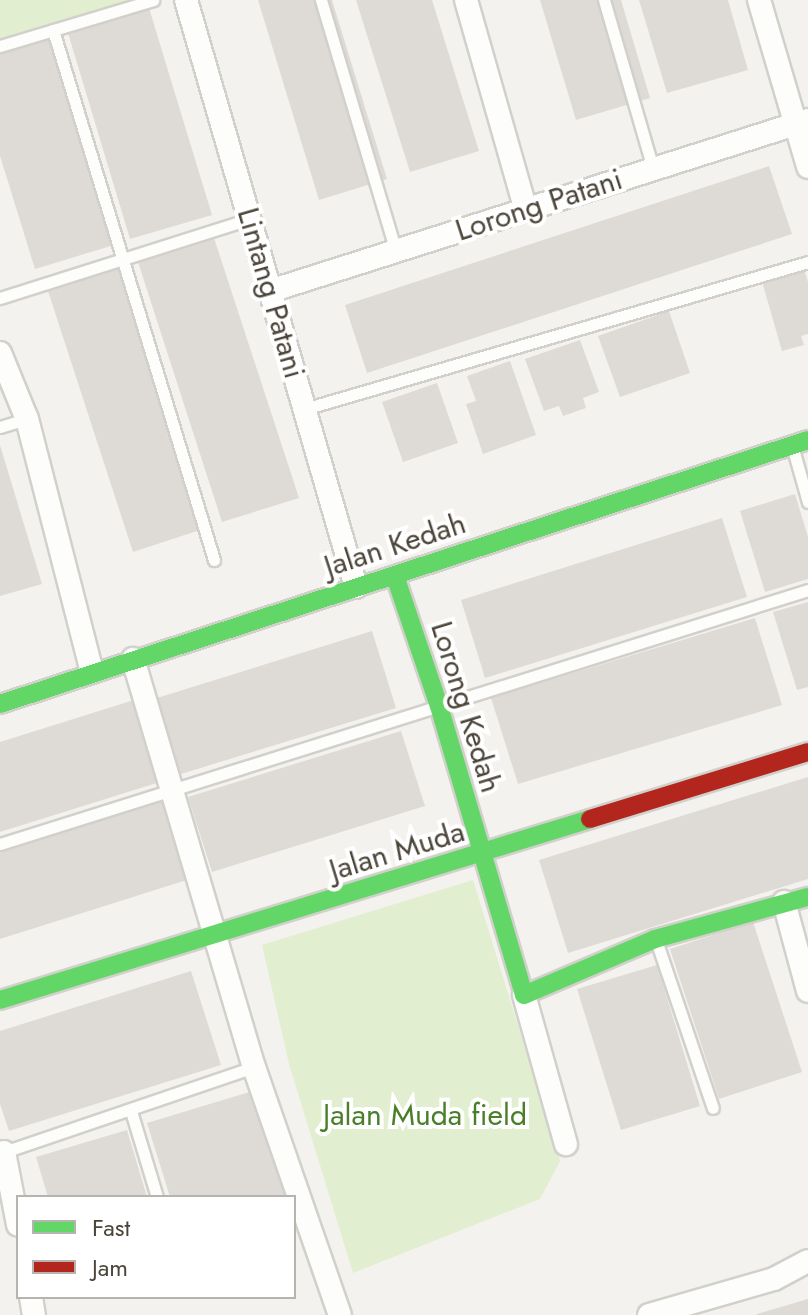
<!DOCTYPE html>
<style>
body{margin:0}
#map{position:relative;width:808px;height:1315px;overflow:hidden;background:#f4f2ee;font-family:Jost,sans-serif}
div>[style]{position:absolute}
.green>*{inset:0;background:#e1eecf}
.building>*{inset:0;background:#dedbd6}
.roads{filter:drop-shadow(2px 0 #d2d0cb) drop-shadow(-2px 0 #d2d0cb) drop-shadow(0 2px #d2d0cb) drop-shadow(0 -2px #d2d0cb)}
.lane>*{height:11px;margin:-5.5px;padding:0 5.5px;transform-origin:5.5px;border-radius:5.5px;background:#fdfdfc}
.street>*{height:22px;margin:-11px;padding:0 11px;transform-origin:11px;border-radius:11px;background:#fdfdfc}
.fast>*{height:18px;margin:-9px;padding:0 9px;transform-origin:9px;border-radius:9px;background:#63d668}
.jam>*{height:18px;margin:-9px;padding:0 9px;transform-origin:9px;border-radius:9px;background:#b3261e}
span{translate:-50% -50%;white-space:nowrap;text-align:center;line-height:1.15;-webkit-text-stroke:8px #fff;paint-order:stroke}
.street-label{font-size:30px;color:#4b4439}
.park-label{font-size:30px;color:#4a7f2a}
.legend{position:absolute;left:16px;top:1195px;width:280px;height:104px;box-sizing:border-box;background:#fff;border:2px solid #b7b4b0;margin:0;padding:10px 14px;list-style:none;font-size:24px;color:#4b4439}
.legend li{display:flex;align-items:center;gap:16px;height:40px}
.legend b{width:40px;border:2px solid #b7b4b0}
</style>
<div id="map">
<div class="green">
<i style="clip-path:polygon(0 0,146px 0,0 45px)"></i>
<i style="clip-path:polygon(473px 880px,560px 1161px,540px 1199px,353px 1273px,289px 1064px,262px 945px)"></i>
</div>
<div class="building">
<i style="clip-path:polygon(258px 0,332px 0,387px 179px,319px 200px)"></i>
<i style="clip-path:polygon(356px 0,432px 0,479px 151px,410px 172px)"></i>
<i style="clip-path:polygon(540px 0,621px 0,650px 98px,576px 120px)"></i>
<i style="clip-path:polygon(639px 0,728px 0,748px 70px,667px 93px)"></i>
<i style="clip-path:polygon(149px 8px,212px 215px,130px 239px,68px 33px)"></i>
<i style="clip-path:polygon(50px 35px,114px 245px,35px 269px,0 156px,0 49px)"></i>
<i style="clip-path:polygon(769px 166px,792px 234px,367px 373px,345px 305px)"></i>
<i style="clip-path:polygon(214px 238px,299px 498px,222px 522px,138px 262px)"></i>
<i style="clip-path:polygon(803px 266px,808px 282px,808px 334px,801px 336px,804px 345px,782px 351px,761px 278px)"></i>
<i style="clip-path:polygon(118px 268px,203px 529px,133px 552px,48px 291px)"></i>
<i style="clip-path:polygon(669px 311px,690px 373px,620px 397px,598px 336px)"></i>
<i style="clip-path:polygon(580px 340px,599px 392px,583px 398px,586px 408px,563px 416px,559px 406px,544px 411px,525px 359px)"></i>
<i style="clip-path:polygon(510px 361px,536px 435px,483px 454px,466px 404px,476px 401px,467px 376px)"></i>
<i style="clip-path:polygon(437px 383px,458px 443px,403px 462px,382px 402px)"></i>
<i style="clip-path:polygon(0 445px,42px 584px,0 596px)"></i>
<i style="clip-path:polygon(795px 494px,808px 537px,808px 579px,765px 592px,740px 511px)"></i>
<i style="clip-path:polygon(722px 518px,747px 597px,485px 678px,461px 600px)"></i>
<i style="clip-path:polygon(808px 602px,808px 687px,797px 690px,773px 612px)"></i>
<i style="clip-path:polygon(755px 618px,782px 705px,518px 784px,491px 698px)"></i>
<i style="clip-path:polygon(372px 631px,396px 708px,181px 774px,157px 698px)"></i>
<i style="clip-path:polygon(134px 700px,160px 782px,0 832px,0 742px)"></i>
<i style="clip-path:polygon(401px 731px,425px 806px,212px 872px,188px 797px)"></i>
<i style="clip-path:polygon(808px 777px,808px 879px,568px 953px,539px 860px)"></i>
<i style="clip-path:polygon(165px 800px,190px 879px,0 939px,0 852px)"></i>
<i style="clip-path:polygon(753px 922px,802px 1072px,719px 1099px,670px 949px)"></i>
<i style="clip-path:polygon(657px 965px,700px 1106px,621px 1130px,577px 989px)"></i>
<i style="clip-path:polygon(191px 971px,221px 1065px,9px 1131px,0 1104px,0 1031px)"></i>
<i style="clip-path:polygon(256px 1090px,289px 1197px,170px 1197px,147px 1123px)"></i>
<i style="clip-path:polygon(127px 1130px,147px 1197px,48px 1197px,36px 1157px)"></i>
<i style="clip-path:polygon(808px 1299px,808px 1315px,757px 1315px,757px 1314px)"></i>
</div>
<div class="roads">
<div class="lane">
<i style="left:321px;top:0;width:262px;rotate:73.4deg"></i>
<i style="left:604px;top:0;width:176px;rotate:73.8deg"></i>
<i style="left:53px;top:30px;width:554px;rotate:73.1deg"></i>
<i style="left:0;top:46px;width:160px;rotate:-16.7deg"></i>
<i style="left:0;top:298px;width:261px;rotate:-17.6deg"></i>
<i style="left:304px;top:409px;width:525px;rotate:-16.26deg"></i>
<i style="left:0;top:427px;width:28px;rotate:-17deg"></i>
<i style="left:793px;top:449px;width:55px;rotate:74.2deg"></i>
<i style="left:0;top:844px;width:847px;rotate:-17.45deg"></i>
<i style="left:657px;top:943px;width:174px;rotate:71.3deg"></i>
<i style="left:131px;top:1111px;width:90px;rotate:73.2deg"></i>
<i style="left:1px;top:1153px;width:267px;rotate:-18.8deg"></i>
</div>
<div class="street">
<i style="left:186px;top:0;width:611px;rotate:73.85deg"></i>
<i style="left:466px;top:0;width:218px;rotate:74.1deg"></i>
<i style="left:759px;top:0;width:174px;rotate:73.6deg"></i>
<i style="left:270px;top:291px;width:565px;rotate:-17.63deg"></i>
<i style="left:0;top:353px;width:71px;rotate:67.8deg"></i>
<i style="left:27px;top:419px;width:261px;rotate:75.6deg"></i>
<i style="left:133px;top:659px;width:426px;rotate:73.5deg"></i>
<i style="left:254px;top:1067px;width:262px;rotate:70.9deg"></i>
<i style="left:784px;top:902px;width:92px;rotate:74.9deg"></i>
<i style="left:524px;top:995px;width:155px;rotate:74.3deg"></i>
<i style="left:4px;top:1152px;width:74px;rotate:79.1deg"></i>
<i style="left:31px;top:1297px;width:18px;rotate:81deg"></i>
<i style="left:649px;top:1315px;width:130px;rotate:-16.1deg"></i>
<i style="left:774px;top:1279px;width:38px;rotate:-28deg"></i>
</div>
<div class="fast">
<i style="left:395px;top:576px;width:137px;rotate:71.3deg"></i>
<i style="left:439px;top:706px;width:301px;rotate:73.6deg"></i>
<i style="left:524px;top:995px;width:142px;rotate:-23.1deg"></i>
<i style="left:655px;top:939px;width:159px;rotate:-15.4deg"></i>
<i style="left:0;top:704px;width:850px;rotate:-18.09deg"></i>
<i style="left:0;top:1000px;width:617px;rotate:-17.05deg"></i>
</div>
<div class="jam">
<i style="left:590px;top:819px;width:228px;rotate:-17.1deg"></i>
</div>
</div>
<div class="street-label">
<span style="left:539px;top:205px;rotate:-18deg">Lorong Patani</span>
<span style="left:271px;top:293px;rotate:74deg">Lintang Patani</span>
<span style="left:395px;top:545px;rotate:-18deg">Jalan Kedah</span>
<span style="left:466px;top:707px;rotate:73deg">Lorong Kedah</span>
<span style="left:397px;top:851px;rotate:-17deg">Jalan Muda</span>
</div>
<div class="park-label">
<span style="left:425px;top:1115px">Jalan Muda field</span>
</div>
<ul class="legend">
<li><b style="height:10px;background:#63d668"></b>Fast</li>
<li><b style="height:10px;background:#b3261e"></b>Jam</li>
</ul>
</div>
